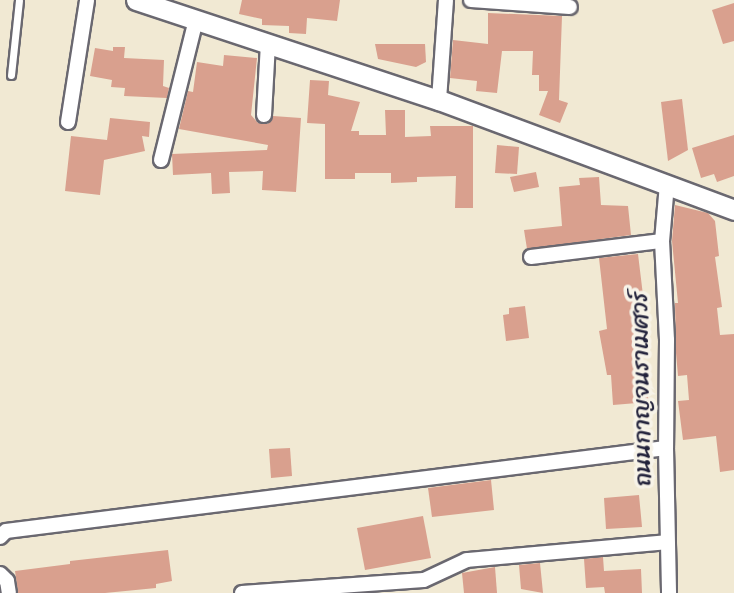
<!DOCTYPE html>
<meta charset="utf-8">
<style>
body{margin:0}
#map{position:relative;width:734px;height:593px;overflow:hidden;background:#f1e9d3;font-family:Sriracha,"Playpen Sans Thai",sans-serif}
div>[style]{position:absolute}
.building>*{inset:0;background:#d9a08e}
.roads{filter:drop-shadow(2px 0 #6a6870) drop-shadow(-2px 0 #6a6870) drop-shadow(0 2px #6a6870) drop-shadow(0 -2px #6a6870)}
.lane>*{height:7px;margin:-3.5px;padding:0 3.5px;transform-origin:3.5px;border-radius:3.5px;background:#fff}
.street>*{height:14px;margin:-7px;padding:0 7px;transform-origin:7px;border-radius:7px;background:#fff}
.secondary>*{height:19px;margin:-9.5px;padding:0 9.5px;transform-origin:9.5px;border-radius:9.5px;background:#fff}
span{translate:-50% -50%;white-space:nowrap;text-align:center;line-height:1.15;-webkit-text-stroke:7px #f7f3e8;paint-order:stroke}
.street-label{font-size:23px;color:#22223b}
</style>
<div id="map">
<div class="building">
<i style="clip-path:polygon(242px 0,340px 0,337px 21px,307px 18px,306px 34px,289px 33px,289px 26px,262px 25px,262px 19px,239px 14px)"></i>
<i style="clip-path:polygon(734px 3px,734px 41px,723px 44px,712px 10px)"></i>
<i style="clip-path:polygon(488px 13px,562px 16px,559px 100px,568px 103px,560px 123px,539px 115px,548px 91px,539px 91px,539px 75px,532px 75px,533px 51px,502px 51px,497px 93px,476px 91px,477px 81px,450px 78px,453px 40px,488px 44px)"></i>
<i style="clip-path:polygon(375px 44px,425px 44px,426px 62px,416px 67px,378px 59px)"></i>
<i style="clip-path:polygon(113px 47px,125px 47px,124px 58px,164px 60px,163px 86px,169px 88px,167px 98px,124px 96px,125px 88px,111px 87px,112px 80px,90px 76px,95px 48px,113px 51px)"></i>
<i style="clip-path:polygon(224px 55px,257px 58px,251px 115px,258px 123px,268px 124px,273px 116px,301px 118px,296px 192px,262px 190px,263px 171px,229px 172px,230px 193px,212px 194px,211px 173px,173px 175px,172px 154px,267px 150px,268px 145px,179px 129px,188px 91px,193px 92px,197px 62px,223px 66px)"></i>
<i style="clip-path:polygon(310px 80px,329px 81px,328px 95px,360px 102px,351px 131px,359px 131px,359px 135px,386px 135px,385px 110px,405px 110px,405px 137px,431px 136px,430px 126px,473px 126px,473px 208px,455px 208px,456px 176px,417px 177px,417px 182px,391px 183px,391px 173px,355px 173px,355px 179px,325px 179px,325px 124px,307px 123px)"></i>
<i style="clip-path:polygon(682px 99px,688px 150px,668px 161px,661px 102px)"></i>
<i style="clip-path:polygon(110px 118px,150px 122px,149px 137px,142px 136px,145px 151px,104px 160px,100px 195px,65px 191px,71px 136px,107px 140px)"></i>
<i style="clip-path:polygon(734px 135px,734px 176px,717px 182px,714px 174px,701px 178px,692px 148px)"></i>
<i style="clip-path:polygon(497px 145px,519px 147px,517px 174px,495px 173px)"></i>
<i style="clip-path:polygon(536px 172px,539px 187px,514px 192px,510px 177px)"></i>
<i style="clip-path:polygon(599px 177px,601px 205px,628px 206px,631px 235px,527px 249px,524px 230px,562px 226px,559px 187px,580px 185px,579px 178px)"></i>
<i style="clip-path:polygon(675px 205px,708px 213px,715px 221px,719px 256px,715px 257px,722px 307px,717px 308px,720px 335px,734px 334px,734px 470px,720px 472px,716px 436px,683px 440px,678px 401px,689px 400px,687px 375px,678px 376px,676px 353px,675px 303px,678px 303px,672px 241px)"></i>
<i style="clip-path:polygon(638px 254px,646px 320px,633px 322px,649px 402px,613px 405px,611px 375px,607px 375px,599px 331px,607px 329px,599px 258px)"></i>
<i style="clip-path:polygon(525px 306px,529px 338px,506px 341px,503px 315px,509px 314px,509px 308px)"></i>
<i style="clip-path:polygon(290px 448px,292px 476px,271px 478px,269px 449px)"></i>
<i style="clip-path:polygon(491px 480px,494px 510px,432px 517px,428px 488px)"></i>
<i style="clip-path:polygon(639px 495px,642px 527px,606px 529px,604px 498px)"></i>
<i style="clip-path:polygon(423px 516px,431px 558px,365px 570px,357px 528px)"></i>
<i style="clip-path:polygon(168px 550px,172px 581px,156px 584px,156px 588px,105px 593px,18px 593px,15px 571px,70px 564px,70px 561px)"></i>
<i style="clip-path:polygon(603px 557px,604px 571px,641px 569px,642px 593px,605px 593px,604px 587px,586px 588px,584px 559px)"></i>
<i style="clip-path:polygon(540px 563px,543px 593px,521px 589px,519px 565px)"></i>
<i style="clip-path:polygon(495px 567px,497px 593px,464px 593px,462px 573px)"></i>
</div>
<div class="roads">
<div class="lane">
<i style="left:11px;top:75px;width:75px;rotate:-83.9deg"></i>
</div>
<div class="street">
<i style="left:471px;top:0;width:99px;rotate:4deg"></i>
<i style="left:439px;top:100px;width:100px;rotate:-86deg"></i>
<i style="left:264px;top:115px;width:72px;rotate:-86.8deg"></i>
<i style="left:68px;top:122px;width:123px;rotate:-81.1deg"></i>
<i style="left:161px;top:160px;width:144px;rotate:-76deg"></i>
<i style="left:667px;top:184px;width:57px;rotate:95deg"></i>
<i style="left:662px;top:241px;width:99px;rotate:87.1deg"></i>
<i style="left:667px;top:340px;width:108px;rotate:90.5deg"></i>
<i style="left:666px;top:448px;width:145px;rotate:88.8deg"></i>
<i style="left:531px;top:257px;width:132px;rotate:-7deg"></i>
<i style="left:0;top:537px;width:8px;rotate:-45deg"></i>
<i style="left:6px;top:531px;width:665px;rotate:-7.17deg"></i>
<i style="left:0;top:574px;width:10px;rotate:45deg"></i>
<i style="left:7px;top:581px;width:12px;rotate:81deg"></i>
<i style="left:242px;top:593px;width:182px;rotate:-4.1deg"></i>
<i style="left:424px;top:580px;width:47px;rotate:-24.9deg"></i>
<i style="left:467px;top:560px;width:201px;rotate:-5.1deg"></i>
</div>
<div class="secondary">
<i style="left:136px;top:0;width:319px;rotate:18.3deg"></i>
<i style="left:439px;top:100px;width:315px;rotate:20.4deg"></i>
</div>
</div>
<div class="street-label">
<span style="left:642px;top:389px;rotate:-91deg">ถนนกาญจนราเมศวร์</span>
</div>
</div>
